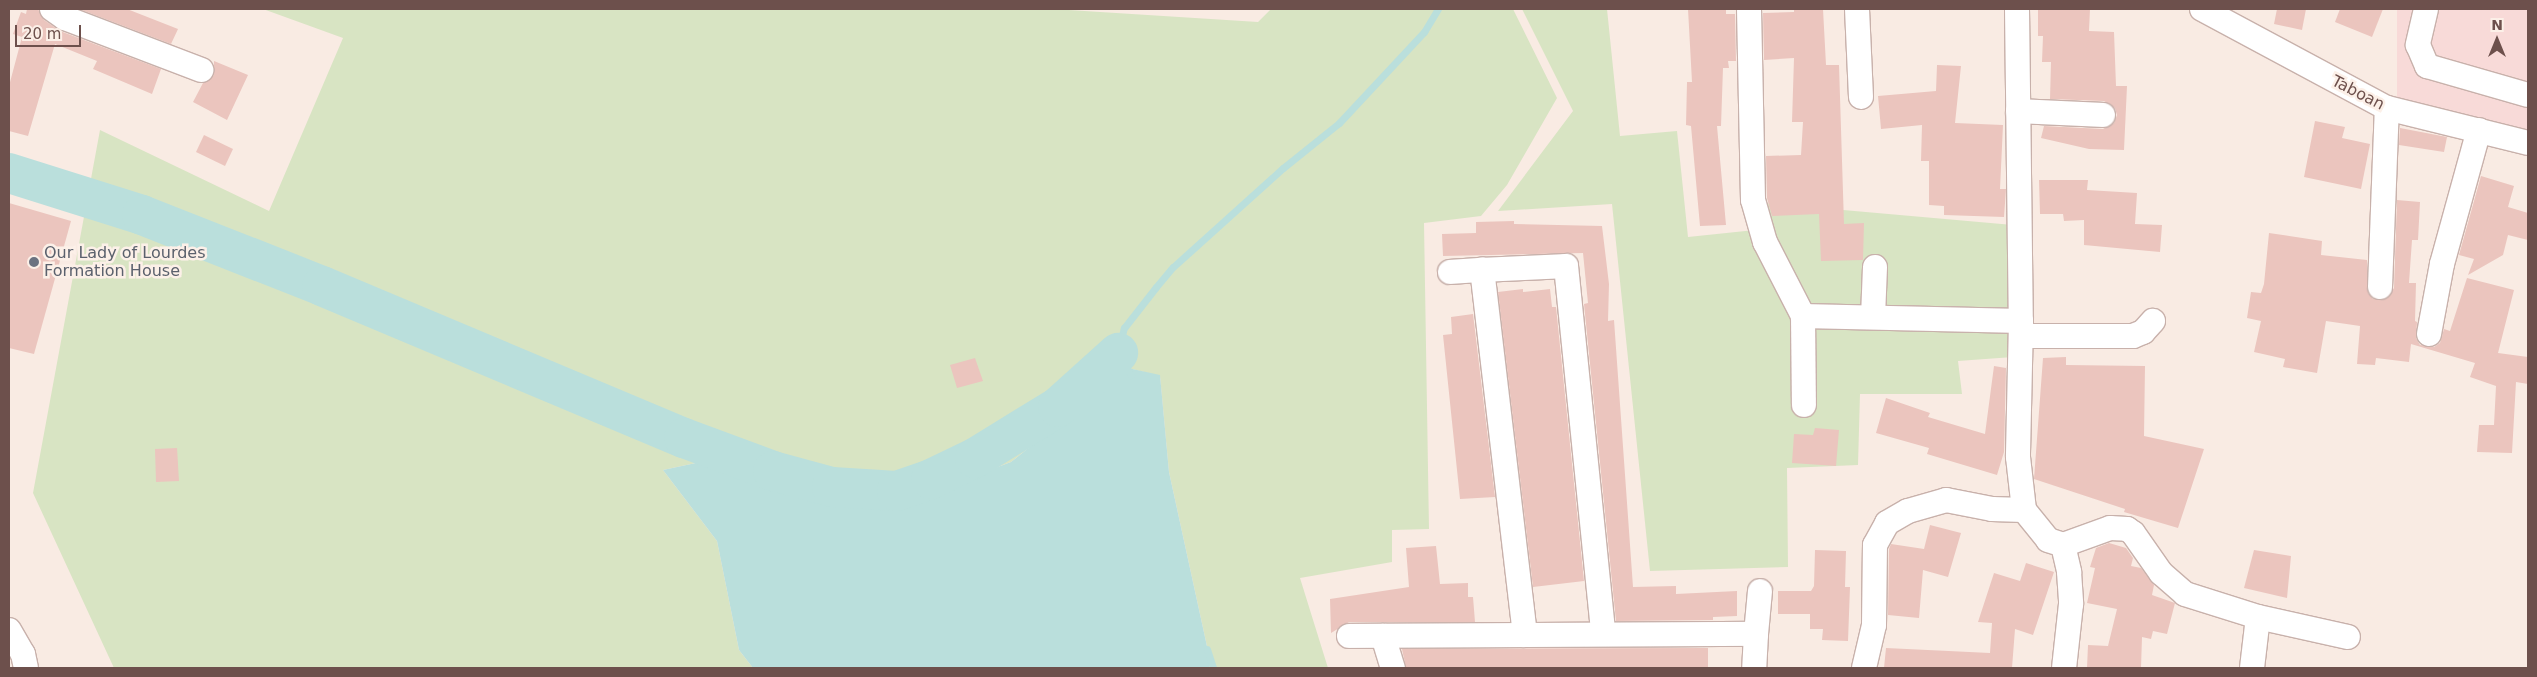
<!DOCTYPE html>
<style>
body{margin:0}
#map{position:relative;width:2537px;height:677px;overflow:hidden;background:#f9ebe3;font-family:"DejaVu Sans",sans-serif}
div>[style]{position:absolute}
.commercial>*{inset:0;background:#f8dad8}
.green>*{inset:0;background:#d8e4c3}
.water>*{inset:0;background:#badfdc}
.stream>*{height:7px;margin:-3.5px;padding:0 3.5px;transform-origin:3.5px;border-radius:3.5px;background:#badfdc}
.river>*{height:40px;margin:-20px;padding:0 20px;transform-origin:20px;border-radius:20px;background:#badfdc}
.building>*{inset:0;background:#ebc5be}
.roads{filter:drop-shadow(1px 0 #c8b1ab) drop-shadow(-1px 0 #c8b1ab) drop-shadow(0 1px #c8b1ab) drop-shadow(0 -1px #c8b1ab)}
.minor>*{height:24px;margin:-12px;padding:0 12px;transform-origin:12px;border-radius:12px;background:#fff}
.dots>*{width:14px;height:14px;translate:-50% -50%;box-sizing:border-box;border:2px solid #fcf0e8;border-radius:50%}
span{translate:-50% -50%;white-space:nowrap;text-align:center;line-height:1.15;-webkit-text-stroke:5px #fcf0e8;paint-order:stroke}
.street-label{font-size:16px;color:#6d504c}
.worship-label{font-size:16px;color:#5b616d}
.left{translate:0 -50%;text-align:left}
.frame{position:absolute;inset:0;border:10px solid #6d504c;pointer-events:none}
.north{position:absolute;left:2472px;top:15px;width:50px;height:50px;-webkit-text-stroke:4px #fcf0e8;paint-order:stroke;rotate:0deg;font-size:14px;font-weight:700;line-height:20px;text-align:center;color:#6d504c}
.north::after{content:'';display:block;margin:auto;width:18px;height:22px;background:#6d504c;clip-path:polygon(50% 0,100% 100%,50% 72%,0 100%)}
.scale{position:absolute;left:15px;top:25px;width:66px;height:22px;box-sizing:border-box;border:2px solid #6d504c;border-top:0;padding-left:6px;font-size:15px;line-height:18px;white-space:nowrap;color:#6d504c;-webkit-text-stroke:4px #fcf0e8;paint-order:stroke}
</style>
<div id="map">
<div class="commercial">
<i style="clip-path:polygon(2397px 9px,2528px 9px,2528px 134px,2397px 103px)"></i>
</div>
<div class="green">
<i style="clip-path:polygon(263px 9px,1053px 9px,1258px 22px,1271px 9px,1513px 9px,1557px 98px,1507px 185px,1481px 216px,1424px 223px,1429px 529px,1392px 530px,1392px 562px,1300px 578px,1328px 668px,1209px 668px,1210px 660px,1169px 472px,1160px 376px,1128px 368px,1011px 462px,901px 503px,738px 454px,663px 470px,717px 541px,739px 650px,753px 668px,114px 668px,33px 493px,100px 130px,269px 211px,343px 38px)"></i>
<i style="clip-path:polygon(1522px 9px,1607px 9px,1620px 136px,1677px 131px,1688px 237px,1755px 230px,1752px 202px,2013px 225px,2013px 357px,1958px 361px,1962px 394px,1860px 394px,1858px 465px,1787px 468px,1788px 567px,1650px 571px,1612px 204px,1498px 211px,1573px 111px)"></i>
</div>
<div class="water">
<i style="clip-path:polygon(1128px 368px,1160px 375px,1169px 472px,1210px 660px,1209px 668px,753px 668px,739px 650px,717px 541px,663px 470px,738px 454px,901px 503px,1011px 462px)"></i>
</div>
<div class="stream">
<i style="left:1131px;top:375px;width:26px;rotate:-121deg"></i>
<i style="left:1118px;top:353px;width:26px;rotate:-77deg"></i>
<i style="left:1124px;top:328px;width:52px;rotate:-52deg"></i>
<i style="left:1156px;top:287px;width:26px;rotate:-50deg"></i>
<i style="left:1173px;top:267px;width:148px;rotate:-42deg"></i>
<i style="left:1283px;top:168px;width:72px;rotate:-38.8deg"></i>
<i style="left:1339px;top:123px;width:125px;rotate:-47deg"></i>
<i style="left:1424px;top:32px;width:27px;rotate:-59deg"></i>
<i style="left:1207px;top:649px;width:20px;rotate:72deg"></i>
</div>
<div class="river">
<i style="left:9px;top:173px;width:139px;rotate:17.5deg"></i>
<i style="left:142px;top:215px;width:193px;rotate:21.5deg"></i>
<i style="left:322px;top:286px;width:393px;rotate:22.8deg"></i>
<i style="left:684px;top:438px;width:95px;rotate:20.3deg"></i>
<i style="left:773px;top:471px;width:61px;rotate:15.2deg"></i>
<i style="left:832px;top:487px;width:65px;rotate:3.5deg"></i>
<i style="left:897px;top:491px;width:36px;rotate:-19deg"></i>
<i style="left:931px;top:479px;width:49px;rotate:-25.5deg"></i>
<i style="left:975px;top:458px;width:97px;rotate:-31.6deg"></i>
<i style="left:1058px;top:407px;width:81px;rotate:-42deg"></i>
</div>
<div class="building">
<i style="clip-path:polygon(27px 9px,38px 9px,44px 20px,60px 31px,161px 69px,152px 94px,93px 69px,97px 61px,55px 44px,28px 136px,9px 131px,9px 86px,22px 37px,13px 34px,21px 12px,26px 14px)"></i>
<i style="clip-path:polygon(79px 9px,127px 9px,178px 29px,171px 44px)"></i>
<i style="clip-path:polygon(1688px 9px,1726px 9px,1726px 14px,1735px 14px,1736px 61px,1728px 61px,1729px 68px,1723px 68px,1721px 126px,1717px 126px,1726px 225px,1700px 226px,1691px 126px,1686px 125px,1687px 82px,1692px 82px)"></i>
<i style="clip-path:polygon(1794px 9px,1823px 9px,1826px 65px,1839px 65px,1844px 224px,1864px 223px,1863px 260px,1821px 261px,1819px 214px,1772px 216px,1767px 198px,1766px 156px,1801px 155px,1803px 122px,1792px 122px,1794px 58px,1764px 60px,1763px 13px,1794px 12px)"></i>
<i style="clip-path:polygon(2038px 9px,2090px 9px,2089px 31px,2114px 32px,2116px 86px,2127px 86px,2124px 150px,2089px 149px,2041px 138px,2044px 126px,2103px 129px,2114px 123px,2117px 115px,2115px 108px,2104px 101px,2050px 99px,2051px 62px,2042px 62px,2043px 36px,2038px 36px)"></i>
<i style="clip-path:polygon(2277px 9px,2306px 9px,2302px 30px,2274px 24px)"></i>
<i style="clip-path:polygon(2340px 9px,2383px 9px,2372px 37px,2335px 22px)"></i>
<i style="clip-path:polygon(214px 61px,248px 75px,227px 120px,193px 102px,203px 83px,214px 75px)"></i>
<i style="clip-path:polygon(1937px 65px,1961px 66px,1955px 123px,2003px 125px,2000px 189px,2006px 189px,2004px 217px,1944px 215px,1944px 206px,1929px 205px,1929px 161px,1921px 161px,1922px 125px,1881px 129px,1878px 96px,1936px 91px)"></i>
<i style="clip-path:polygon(2315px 121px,2345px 127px,2342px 138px,2370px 144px,2361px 189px,2304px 177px)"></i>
<i style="clip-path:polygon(2400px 128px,2447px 137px,2444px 152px,2399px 145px)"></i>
<i style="clip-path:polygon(204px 135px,233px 149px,225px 166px,196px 152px)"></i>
<i style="clip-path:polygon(2481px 176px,2514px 186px,2508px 207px,2528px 213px,2528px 240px,2508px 235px,2503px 255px,2468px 275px,2474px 259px,2459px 255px)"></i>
<i style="clip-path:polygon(2039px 180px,2088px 180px,2087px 190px,2137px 193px,2135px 224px,2162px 225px,2160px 252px,2084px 245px,2084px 220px,2064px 221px,2063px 214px,2040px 214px)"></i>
<i style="clip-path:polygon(2397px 200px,2420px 202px,2418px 240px,2412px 240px,2409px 283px,2416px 283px,2415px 321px,2417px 322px,2416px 338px,2420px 345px,2434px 347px,2440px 343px,2444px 329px,2450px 331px,2467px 278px,2514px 290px,2498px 353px,2528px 357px,2528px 384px,2516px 382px,2512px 453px,2477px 452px,2479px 425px,2494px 425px,2496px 386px,2470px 377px,2475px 363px,2411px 344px,2409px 362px,2376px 358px,2375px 365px,2357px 364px,2360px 326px,2326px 321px,2317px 373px,2283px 367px,2285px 359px,2254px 352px,2261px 321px,2247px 318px,2251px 292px,2261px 293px,2264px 284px,2269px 233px,2322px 241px,2321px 255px,2367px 260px,2368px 293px,2373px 299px,2386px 299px,2394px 288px)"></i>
<i style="clip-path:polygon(9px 203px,71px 221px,34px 354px,9px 348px)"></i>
<i style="clip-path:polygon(1514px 221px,1514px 224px,1602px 226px,1609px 284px,1608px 321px,1614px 320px,1633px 587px,1676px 586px,1676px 594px,1737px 591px,1737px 616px,1713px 617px,1713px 620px,1616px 621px,1584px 304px,1588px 303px,1583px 253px,1443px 256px,1442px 234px,1476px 233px,1476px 222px)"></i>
<i style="clip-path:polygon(1523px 289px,1523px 292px,1550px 289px,1552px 307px,1556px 307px,1584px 581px,1533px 587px,1498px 292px)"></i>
<i style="clip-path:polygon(1473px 314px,1495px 497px,1460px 499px,1443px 335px,1452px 334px,1451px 317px)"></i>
<i style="clip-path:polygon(2066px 357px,2066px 365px,2145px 366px,2144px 436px,2204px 449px,2178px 528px,2124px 512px,2125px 509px,2034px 479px,2043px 358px)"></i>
<i style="clip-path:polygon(975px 358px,983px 381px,957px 388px,950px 365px)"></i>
<i style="clip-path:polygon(1994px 366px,2006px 368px,2004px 452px,1997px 475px,1927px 454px,1929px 448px,1876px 433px,1886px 398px,1930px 413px,1928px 417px,1985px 434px)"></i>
<i style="clip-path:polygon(1815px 428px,1839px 430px,1836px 466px,1792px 463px,1794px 434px,1813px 435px)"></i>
<i style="clip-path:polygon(177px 448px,179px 481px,156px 482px,155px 449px)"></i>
<i style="clip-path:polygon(1930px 525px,1961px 533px,1948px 577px,1923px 570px,1919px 618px,1888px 615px,1889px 549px,1891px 544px,1924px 549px)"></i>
<i style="clip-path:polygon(2109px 543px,2126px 548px,2133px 558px,2131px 566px,2141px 568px,2154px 585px,2152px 595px,2175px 603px,2167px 634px,2153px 631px,2151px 639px,2142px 637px,2141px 668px,2087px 668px,2088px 645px,2108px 646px,2117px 609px,2087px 603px,2095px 568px,2090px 567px,2096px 548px)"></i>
<i style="clip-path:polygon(1436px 546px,1440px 584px,1468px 583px,1468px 597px,1473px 597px,1475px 622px,1349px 622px,1331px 633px,1330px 599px,1409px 587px,1406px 548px)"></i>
<i style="clip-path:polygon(1815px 550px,1846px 551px,1845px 587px,1850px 587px,1848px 641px,1822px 640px,1823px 629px,1810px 629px,1810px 614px,1778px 614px,1778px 591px,1811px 591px,1814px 586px)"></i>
<i style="clip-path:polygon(2254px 550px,2291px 556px,2287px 598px,2244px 588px)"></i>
<i style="clip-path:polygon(2026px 563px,2054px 572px,2033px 635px,2015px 629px,2012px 668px,1884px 668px,1886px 648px,1990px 653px,1992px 623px,1978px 622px,1994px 573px,2020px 581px)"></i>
<i style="clip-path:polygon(1708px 648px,1708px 668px,1406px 668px,1402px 649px)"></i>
</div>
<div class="roads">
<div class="minor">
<i style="left:52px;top:9px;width:16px;rotate:35deg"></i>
<i style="left:65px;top:18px;width:146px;rotate:20.9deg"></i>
<i style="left:1749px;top:9px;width:191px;rotate:88.8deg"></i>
<i style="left:1753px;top:200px;width:44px;rotate:74.1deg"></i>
<i style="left:1765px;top:242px;width:83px;rotate:62.8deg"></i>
<i style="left:1803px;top:316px;width:218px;rotate:1.3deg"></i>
<i style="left:1857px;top:9px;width:88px;rotate:87.4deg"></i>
<i style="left:2017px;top:9px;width:312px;rotate:89.3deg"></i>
<i style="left:2021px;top:321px;width:136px;rotate:91.3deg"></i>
<i style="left:2018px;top:457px;width:53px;rotate:83.5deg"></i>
<i style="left:2024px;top:510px;width:38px;rotate:51deg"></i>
<i style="left:2048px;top:540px;width:16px;rotate:18deg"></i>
<i style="left:2063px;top:545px;width:28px;rotate:77deg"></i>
<i style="left:2069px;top:572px;width:32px;rotate:86deg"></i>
<i style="left:2071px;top:604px;width:64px;rotate:96.2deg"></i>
<i style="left:2202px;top:9px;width:210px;rotate:28.2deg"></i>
<i style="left:2387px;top:108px;width:145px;rotate:13.9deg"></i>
<i style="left:2426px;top:9px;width:37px;rotate:103deg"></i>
<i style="left:2418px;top:45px;width:23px;rotate:67deg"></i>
<i style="left:2427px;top:66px;width:105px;rotate:16deg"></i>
<i style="left:2018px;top:111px;width:85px;rotate:2.7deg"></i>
<i style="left:1450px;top:272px;width:32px;rotate:-4deg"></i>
<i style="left:2380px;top:287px;width:179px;rotate:-87.8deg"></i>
<i style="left:1803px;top:316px;width:89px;rotate:89.4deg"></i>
<i style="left:1873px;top:317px;width:50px;rotate:-87.7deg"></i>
<i style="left:2429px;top:334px;width:71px;rotate:-79.5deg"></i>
<i style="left:2442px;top:264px;width:139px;rotate:-74.6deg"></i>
<i style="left:2021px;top:336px;width:112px"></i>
<i style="left:2133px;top:336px;width:11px;rotate:-22deg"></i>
<i style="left:2143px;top:332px;width:15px;rotate:-48deg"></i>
<i style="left:2063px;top:545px;width:50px;rotate:-19.9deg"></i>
<i style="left:2110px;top:528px;width:17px;rotate:3deg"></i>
<i style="left:2127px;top:529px;width:7px;rotate:34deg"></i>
<i style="left:2133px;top:533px;width:49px;rotate:55deg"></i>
<i style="left:2161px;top:573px;width:32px;rotate:41deg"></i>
<i style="left:2185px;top:594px;width:77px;rotate:17.5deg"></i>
<i style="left:2258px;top:617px;width:92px;rotate:12.5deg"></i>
<i style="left:9px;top:630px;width:28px;rotate:60deg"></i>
<i style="left:23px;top:654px;width:14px;rotate:78deg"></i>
<i style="left:1756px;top:634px;width:43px;rotate:-84.7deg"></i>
<i style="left:1525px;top:635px;width:368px;rotate:-96.7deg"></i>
<i style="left:1482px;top:270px;width:84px;rotate:-2.7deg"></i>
<i style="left:1566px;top:266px;width:369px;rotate:84.2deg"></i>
<i style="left:1349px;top:636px;width:407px;rotate:-0.3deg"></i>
<i style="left:1756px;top:634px;width:34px;rotate:93deg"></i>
<i style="left:1383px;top:636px;width:34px;rotate:73deg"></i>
<i style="left:1864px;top:668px;width:44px;rotate:-76.9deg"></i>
<i style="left:1874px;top:625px;width:80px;rotate:-89.3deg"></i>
<i style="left:1875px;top:545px;width:25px;rotate:-61deg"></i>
<i style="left:1887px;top:523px;width:24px;rotate:-30deg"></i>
<i style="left:1908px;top:511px;width:40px;rotate:-16deg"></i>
<i style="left:1946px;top:500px;width:47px;rotate:11.1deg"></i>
<i style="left:1992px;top:509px;width:32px;rotate:2deg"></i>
<i style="left:2252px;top:668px;width:51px;rotate:-83.3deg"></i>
</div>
</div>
<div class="dots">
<i style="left:34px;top:262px;background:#6b7280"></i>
</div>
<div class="street-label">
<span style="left:2358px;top:93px;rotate:27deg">Taboan</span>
</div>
<div class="worship-label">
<span class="left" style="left:44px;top:262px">Our Lady of Lourdes<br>Formation House</span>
</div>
<div class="frame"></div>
<div class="north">N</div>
<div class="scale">20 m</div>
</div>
